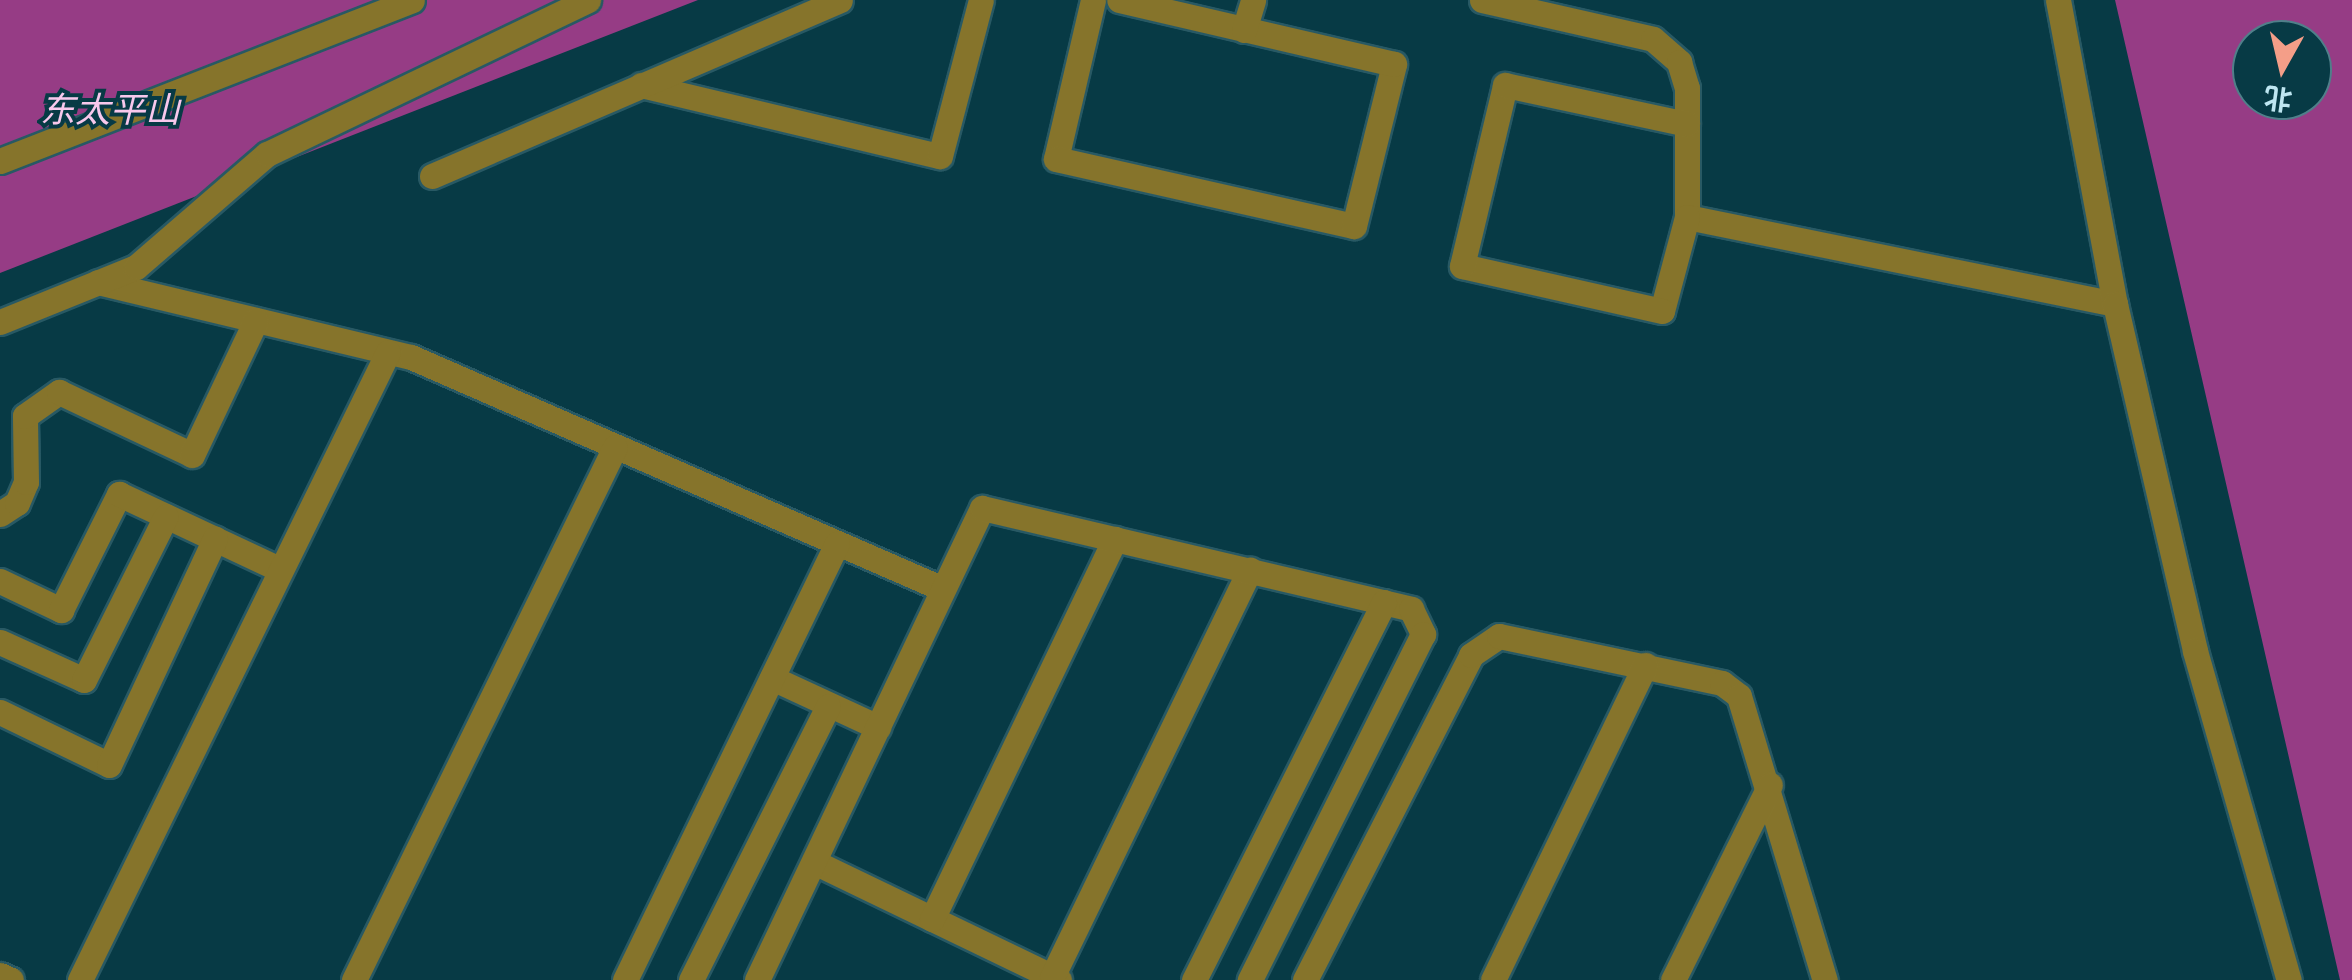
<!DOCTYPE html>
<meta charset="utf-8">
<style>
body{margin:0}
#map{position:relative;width:2352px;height:980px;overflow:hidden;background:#073a45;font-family:"Zilla Slab","Noto Sans SC",serif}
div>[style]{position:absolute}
.forest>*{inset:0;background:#963c85}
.roads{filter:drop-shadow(2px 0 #285964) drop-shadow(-2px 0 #285964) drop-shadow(0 2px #285964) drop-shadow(0 -2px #285964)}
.minor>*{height:25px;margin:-12.5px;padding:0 12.5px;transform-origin:12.5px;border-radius:12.5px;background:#86742b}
span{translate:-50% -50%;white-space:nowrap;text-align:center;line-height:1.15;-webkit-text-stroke:8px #073a45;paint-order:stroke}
.park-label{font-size:35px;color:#f8c8ec;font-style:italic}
.north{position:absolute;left:2232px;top:20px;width:100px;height:100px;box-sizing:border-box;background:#073a45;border:2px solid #507f8a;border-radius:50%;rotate:188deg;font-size:28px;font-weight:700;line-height:40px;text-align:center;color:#bee6f1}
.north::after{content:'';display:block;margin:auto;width:35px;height:45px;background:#f49e88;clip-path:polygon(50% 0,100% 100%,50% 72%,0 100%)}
</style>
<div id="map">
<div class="forest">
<i style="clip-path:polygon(0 0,698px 0,0 273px)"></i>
<i style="clip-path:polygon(evenodd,2115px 0,2352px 0,2352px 980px,2340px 980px,2115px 0,2312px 40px,2312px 100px,2252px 100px,2252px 40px,2312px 40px)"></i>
</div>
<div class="roads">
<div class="minor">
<i style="left:1093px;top:0;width:163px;rotate:103.1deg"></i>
<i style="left:1056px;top:159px;width:305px;rotate:12.7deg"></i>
<i style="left:1354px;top:226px;width:167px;rotate:-76.1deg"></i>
<i style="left:1394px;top:64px;width:282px;rotate:-166.9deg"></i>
<i style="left:1482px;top:0;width:175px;rotate:12.8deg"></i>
<i style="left:1653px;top:39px;width:35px;rotate:41deg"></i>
<i style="left:1679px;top:62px;width:27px;rotate:73deg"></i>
<i style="left:1687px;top:88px;width:129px;rotate:90deg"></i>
<i style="left:1687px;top:217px;width:437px;rotate:11.5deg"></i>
<i style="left:2058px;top:0;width:309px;rotate:79.4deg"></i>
<i style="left:2115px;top:304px;width:356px;rotate:77deg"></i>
<i style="left:2195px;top:651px;width:342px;rotate:74.1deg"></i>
<i style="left:1244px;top:30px;width:31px;rotate:-73deg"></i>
<i style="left:641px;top:85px;width:307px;rotate:13.4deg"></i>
<i style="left:940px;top:156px;width:161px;rotate:-75.3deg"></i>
<i style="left:0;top:161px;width:442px;rotate:-21.3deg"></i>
<i style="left:432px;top:176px;width:444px;rotate:-23.3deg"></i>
<i style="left:1687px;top:217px;width:97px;rotate:104.9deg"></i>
<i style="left:1662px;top:311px;width:205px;rotate:-167.3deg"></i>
<i style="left:1462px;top:266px;width:186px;rotate:-76.6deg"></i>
<i style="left:1505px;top:85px;width:186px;rotate:12.1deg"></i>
<i style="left:98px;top:282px;width:322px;rotate:13.5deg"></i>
<i style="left:411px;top:357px;width:580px;rotate:23.56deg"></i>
<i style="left:0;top:322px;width:147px;rotate:-22deg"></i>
<i style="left:136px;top:267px;width:173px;rotate:-40.8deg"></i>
<i style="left:267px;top:154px;width:356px;rotate:-25.6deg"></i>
<i style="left:0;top:514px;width:20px;rotate:-33deg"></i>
<i style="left:17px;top:503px;width:23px;rotate:-67deg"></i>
<i style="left:26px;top:482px;width:66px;rotate:-90.9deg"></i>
<i style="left:25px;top:416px;width:42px;rotate:-35.2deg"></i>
<i style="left:59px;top:392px;width:147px;rotate:25.3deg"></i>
<i style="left:192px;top:455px;width:149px;rotate:-64.6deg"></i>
<i style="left:0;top:581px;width:68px;rotate:25.4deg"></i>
<i style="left:61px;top:610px;width:130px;rotate:-63.4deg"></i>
<i style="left:119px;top:494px;width:177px;rotate:25.1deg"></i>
<i style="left:0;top:642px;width:92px;rotate:24.3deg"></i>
<i style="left:84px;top:680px;width:183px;rotate:-63.4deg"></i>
<i style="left:772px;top:678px;width:117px;rotate:24.8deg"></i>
<i style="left:0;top:712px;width:121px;rotate:25.9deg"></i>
<i style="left:109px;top:765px;width:250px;rotate:-64.9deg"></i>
<i style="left:814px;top:862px;width:272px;rotate:25.7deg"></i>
<i style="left:932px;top:919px;width:422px;rotate:-64.3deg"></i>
<i style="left:0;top:975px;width:12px;rotate:24deg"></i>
<i style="left:1052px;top:977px;width:453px;rotate:-64.1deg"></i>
<i style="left:80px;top:980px;width:699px;rotate:-63.87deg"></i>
<i style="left:354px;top:980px;width:593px;rotate:-63.91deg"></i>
<i style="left:625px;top:980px;width:485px;rotate:-64.1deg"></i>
<i style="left:691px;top:980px;width:306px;rotate:-63.4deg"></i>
<i style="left:757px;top:980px;width:523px;rotate:-64.51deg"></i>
<i style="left:982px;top:508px;width:441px;rotate:13.2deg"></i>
<i style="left:1411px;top:609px;width:28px;rotate:64deg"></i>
<i style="left:1423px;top:634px;width:387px;rotate:116.6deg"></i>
<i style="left:1194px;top:980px;width:423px;rotate:-63.3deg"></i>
<i style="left:1305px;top:980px;width:365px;rotate:-62.9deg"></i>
<i style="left:1471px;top:655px;width:34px;rotate:-34deg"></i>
<i style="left:1499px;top:636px;width:228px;rotate:11.9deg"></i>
<i style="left:1722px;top:683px;width:21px;rotate:37deg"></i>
<i style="left:1739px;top:696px;width:297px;rotate:73.2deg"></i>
<i style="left:1493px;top:980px;width:350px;rotate:-64.2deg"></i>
<i style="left:1673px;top:980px;width:218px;rotate:-63.6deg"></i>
</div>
</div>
<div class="park-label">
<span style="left:110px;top:110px">东太平山</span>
</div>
<div class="north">北</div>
</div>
